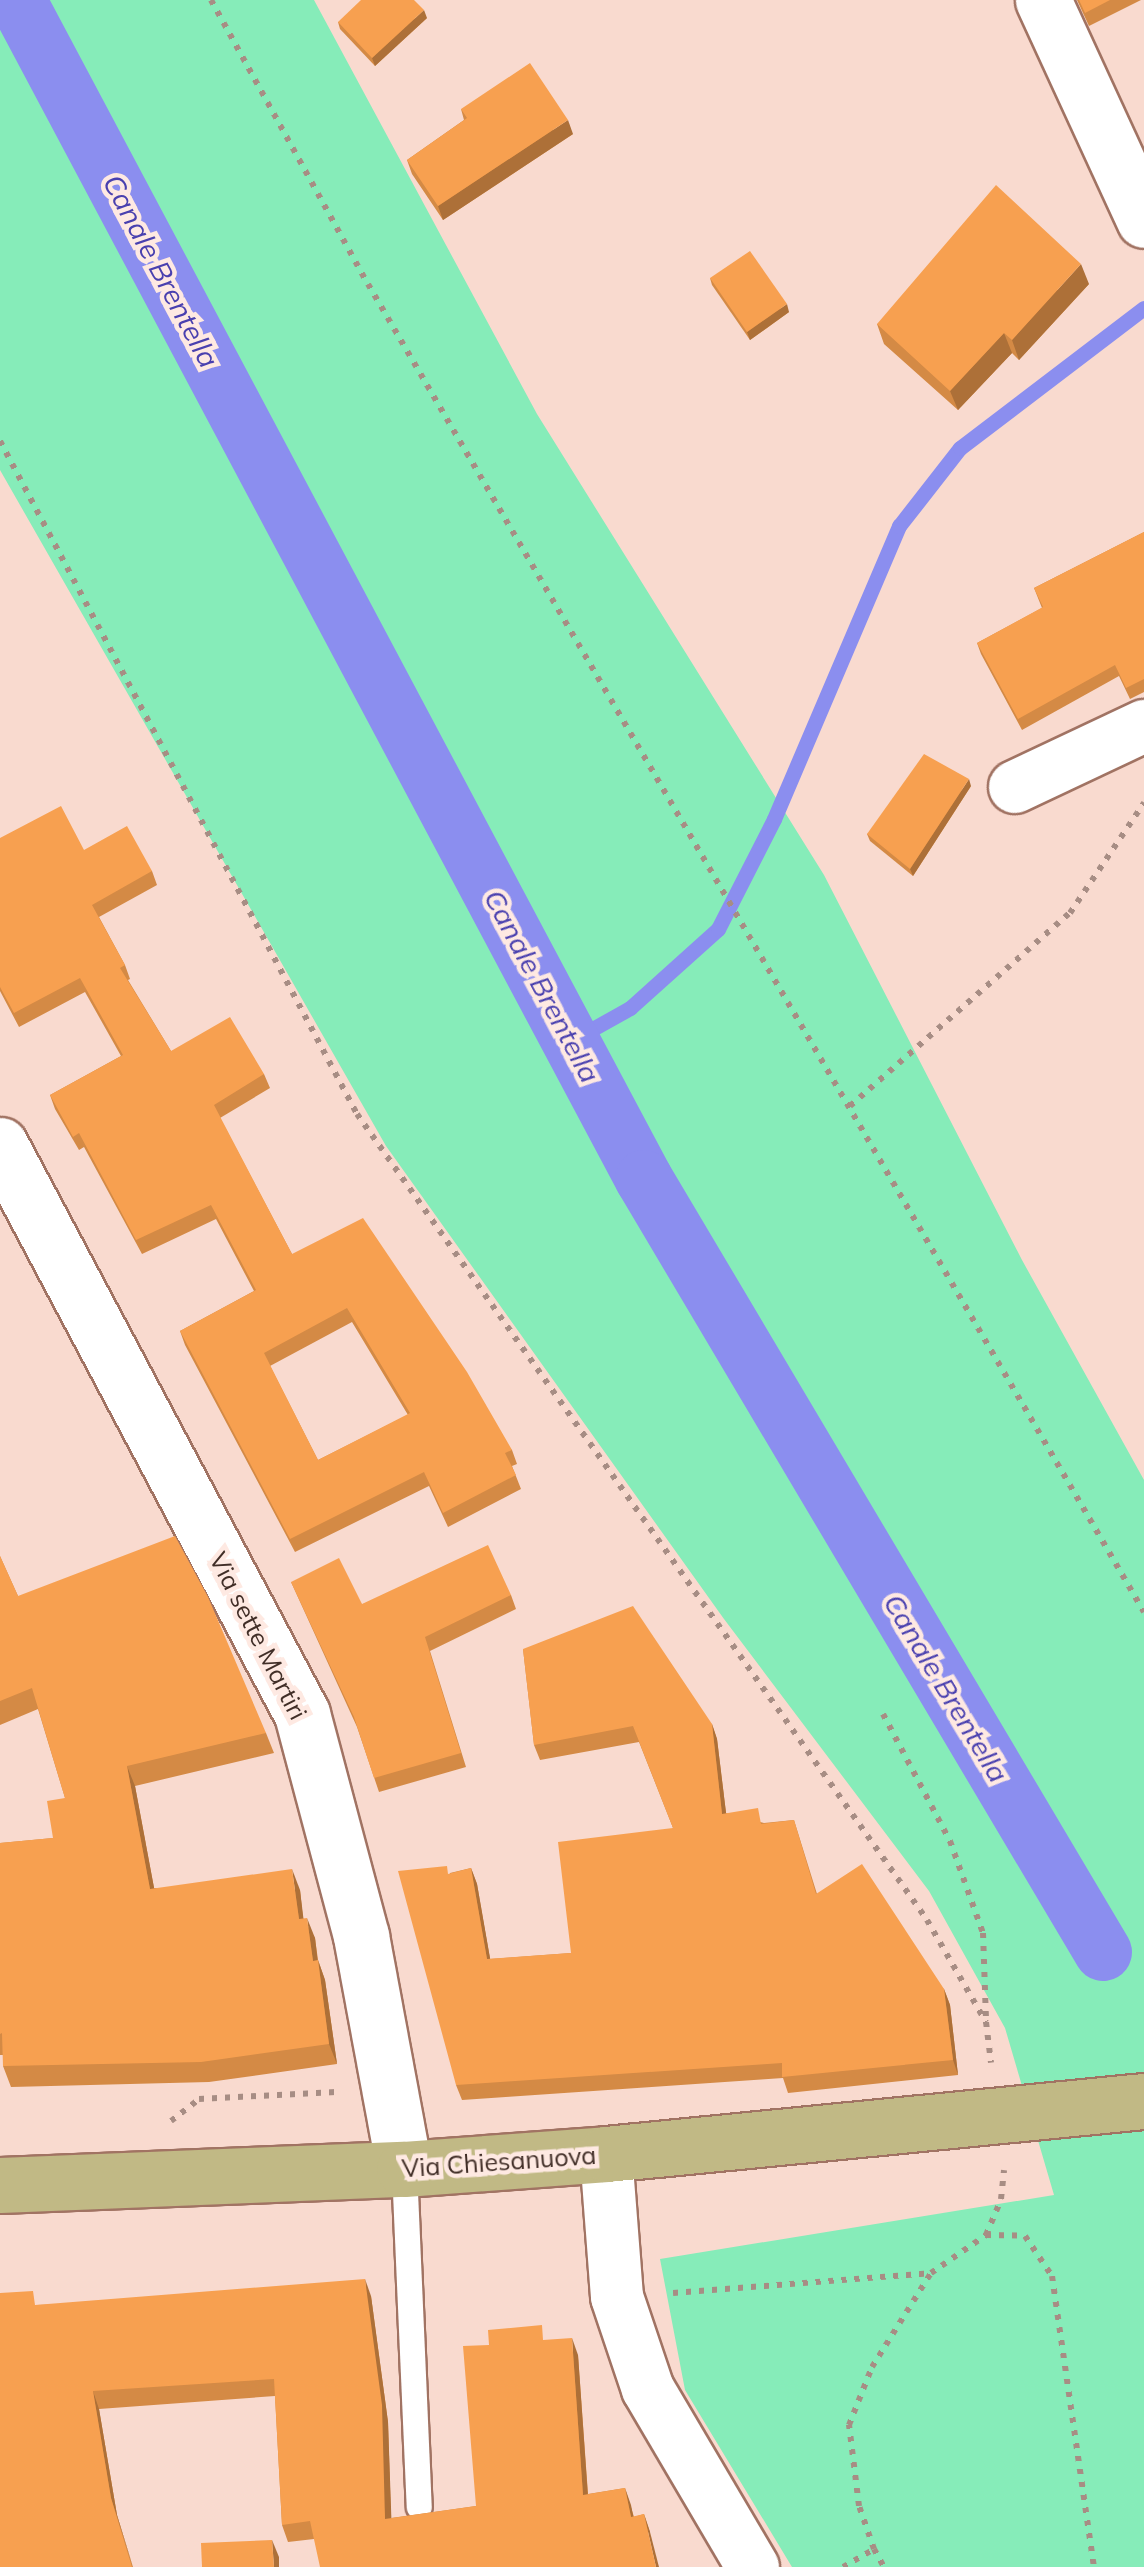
<!DOCTYPE html>
<style>
body{margin:0}
#map{position:relative;width:1144px;height:2567px;overflow:hidden;background:#f9dacf;font-family:Mulish,sans-serif}
div>[style]{position:absolute}
.green>*{inset:0;background:#86ecb9}
.stream>*{height:15px;margin:-7.5px;padding:0 7.5px;transform-origin:7.5px;border-radius:7.5px;background:#8b8eef}
.canal>*{height:58px;margin:-29px;padding:0 29px;transform-origin:29px;border-radius:29px;background:#8b8eef}
.path>*{height:6px;margin-top:-3px;transform-origin:0;background:repeating-linear-gradient(90deg,#a78d84 0 5px,transparent 0 13px)}
.roads{filter:drop-shadow(2px 0 #a17363) drop-shadow(-2px 0 #a17363) drop-shadow(0 2px #a17363) drop-shadow(0 -2px #a17363)}
.lane>*{height:25px;margin:-12.5px;padding:0 12.5px;transform-origin:12.5px;border-radius:12.5px;background:#fff}
.street>*{height:52px;margin:-26px;padding:0 26px;transform-origin:26px;border-radius:26px;background:#fff}
.secondary>*{height:55px;margin:-27.5px;padding:0 27.5px;transform-origin:27.5px;border-radius:27.5px;background:#fff}
.primary>*{height:55px;margin:-27.5px;padding:0 27.5px;transform-origin:27.5px;border-radius:27.5px;background:#c1b985}
.wall>*{inset:0;background:#d48a45}
.shaded-wall>*{inset:0;background:#ad7038}
.building>*{inset:0;background:#f7a050}
span{translate:-50% -50%;white-space:nowrap;text-align:center;line-height:1.15;-webkit-text-stroke:9px #fee9e2;paint-order:stroke}
.street-label{font-size:25px;color:#412e27}
.water-label{font-size:28px;color:#4940af;font-style:italic}
</style>
<div id="map">
<div class="green">
<i style="clip-path:polygon(0 0,314px 0,537px 414px,824px 875px,1022px 1260px,1144px 1480px,1144px 2567px,792px 2567px,685px 2390px,660px 2259px,1054px 2195px,1005px 2028px,929px 1891px,724px 1619px,386px 1146px,0 470px)"></i>
</div>
<div class="stream">
<i style="left:571px;top:1041px;width:68px;rotate:-29.2deg"></i>
<i style="left:630px;top:1008px;width:118px;rotate:-41.9deg"></i>
<i style="left:718px;top:929px;width:123px;rotate:-63deg"></i>
<i style="left:774px;top:819px;width:319px;rotate:-66.9deg"></i>
<i style="left:899px;top:526px;width:99px;rotate:-52deg"></i>
<i style="left:960px;top:448px;width:231px;rotate:-37.3deg"></i>
</div>
<div class="canal">
<i style="left:17px;top:0;width:1335px;rotate:62deg"></i>
<i style="left:644px;top:1179px;width:899px;rotate:59.3deg"></i>
</div>
<div class="path">
<i style="left:211px;top:0;width:325px;rotate:61.1deg"></i>
<i style="left:368px;top:284px;width:1538px;rotate:59.7deg"></i>
<i style="left:0;top:441px;width:762px;rotate:62.06deg"></i>
<i style="left:357px;top:1114px;width:987px;rotate:54.73deg"></i>
<i style="left:927px;top:1920px;width:118px;rotate:60deg"></i>
<i style="left:986px;top:2022px;width:41px;rotate:83deg"></i>
<i style="left:850px;top:1106px;width:293px;rotate:-41.3deg"></i>
<i style="left:1070px;top:913px;width:133px;rotate:-56.1deg"></i>
<i style="left:883px;top:1714px;width:144px;rotate:62.2deg"></i>
<i style="left:950px;top:1841px;width:98px;rotate:70.3deg"></i>
<i style="left:983px;top:1933px;width:88px;rotate:88deg"></i>
<i style="left:171px;top:2121px;width:36px;rotate:-38deg"></i>
<i style="left:199px;top:2099px;width:137px;rotate:-2.9deg"></i>
<i style="left:986px;top:2235px;width:39px;rotate:1deg"></i>
<i style="left:1025px;top:2236px;width:48px;rotate:56deg"></i>
<i style="left:1052px;top:2276px;width:294px;rotate:81.8deg"></i>
<i style="left:673px;top:2293px;width:258px;rotate:-4.4deg"></i>
<i style="left:874px;top:2549px;width:21px;rotate:61deg"></i>
<i style="left:843px;top:2567px;width:36px;rotate:-30deg"></i>
<i style="left:874px;top:2549px;width:46px;rotate:-109.2deg"></i>
<i style="left:859px;top:2506px;width:82px;rotate:-97deg"></i>
<i style="left:849px;top:2425px;width:62px;rotate:-68.4deg"></i>
<i style="left:872px;top:2367px;width:111px;rotate:-57.9deg"></i>
<i style="left:931px;top:2273px;width:67px;rotate:-34.6deg"></i>
<i style="left:986px;top:2235px;width:39px;rotate:-67deg"></i>
<i style="left:1001px;top:2199px;width:29px;rotate:-84deg"></i>
</div>
<div class="roads">
<div class="lane">
<i style="left:404px;top:2169px;width:338px;rotate:87.5deg"></i>
</div>
<div class="street">
<i style="left:1015px;top:787px;width:143px;rotate:-25.3deg"></i>
<i style="left:606px;top:2154px;width:143px;rotate:85.6deg"></i>
<i style="left:617px;top:2297px;width:97px;rotate:71.4deg"></i>
<i style="left:648px;top:2389px;width:207px;rotate:59.5deg"></i>
</div>
<div class="secondary">
<i style="left:1043px;top:0;width:242px;rotate:65.3deg"></i>
<i style="left:0;top:1145px;width:644px;rotate:62.04deg"></i>
<i style="left:302px;top:1714px;width:230px;rotate:75.1deg"></i>
<i style="left:361px;top:1936px;width:237px;rotate:79.5deg"></i>
</div>
<div class="primary">
<i style="left:0;top:2185px;width:404px;rotate:-2.3deg"></i>
<i style="left:404px;top:2169px;width:203px;rotate:-4.2deg"></i>
<i style="left:606px;top:2154px;width:541px;rotate:-5.63deg"></i>
</div>
</div>
<div class="wall">
<i style="clip-path:polygon(1077px 0,1141px 0,1089px 26px)"></i>
<i style="clip-path:polygon(427px 18px,375px 66px,340px 29px,338px 22px)"></i>
<i style="clip-path:polygon(461px 109px,573px 134px,443px 220px,412px 174px,407px 160px,464px 120px)"></i>
<i style="clip-path:polygon(710px 278px,789px 312px,750px 340px,712px 285px)"></i>
<i style="clip-path:polygon(1089px 284px,1019px 360px,1012px 353px,958px 410px,884px 344px,877px 324px)"></i>
<i style="clip-path:polygon(1144px 532px,1144px 692px,1130px 699px,1119px 676px,1022px 730px,981px 654px,977px 643px,1042px 608px,1034px 588px)"></i>
<i style="clip-path:polygon(971px 786px,913px 876px,870px 841px,867px 834px)"></i>
<i style="clip-path:polygon(evenodd,0 838px,84px 850px,152px 871px,157px 885px,99px 917px,125px 965px,130px 979px,128px 980px,171px 1051px,264px 1074px,270px 1088px,220px 1118px,292px 1254px,512px 1450px,517px 1464px,512px 1466px,521px 1489px,448px 1527px,429px 1486px,295px 1552px,185px 1345px,180px 1331px,254px 1291px,216px 1219px,142px 1254px,84px 1147px,79px 1150px,55px 1109px,50px 1095px,121px 1056px,85px 992px,19px 1027px,0 991px,0 838px,352px 1322px,408px 1415px,318px 1460px,270px 1366px,352px 1322px)"></i>
<i style="clip-path:polygon(0 1556px,18px 1596px,266px 1733px,274px 1753px,135px 1786px,154px 1888px,300px 1890px,303px 1918px,315px 1938px,318px 1960px,325px 1980px,337px 2064px,209px 2082px,11px 2087px,3px 2066px,3px 2055px,0 2055px,0 1843px,53px 1838px,65px 1798px,38px 1709px,0 1725px)"></i>
<i style="clip-path:polygon(291px 1582px,362px 1604px,511px 1595px,516px 1609px,430px 1651px,466px 1767px,379px 1792px,357px 1727px)"></i>
<i style="clip-path:polygon(523px 1649px,712px 1724px,717px 1739px,726px 1813px,764px 1823px,794px 1820px,817px 1894px,944px 1989px,950px 2005px,958px 2075px,788px 2093px,783px 2078px,462px 2100px,456px 2085px,450px 1873px,471px 1868px,477px 1884px,490px 1959px,571px 1953px,673px 1828px,639px 1742px,540px 1760px,534px 1745px)"></i>
<i style="clip-path:polygon(371px 2296px,388px 2422px,391px 2518px,476px 2506px,547px 2340px,578px 2355px,588px 2494px,625px 2488px,634px 2517px,644px 2514px,650px 2532px,314px 2539px,288px 2542px,282px 2525px,275px 2396px,99px 2409px,117px 2515px,133px 2567px,0 2567px,37px 2305px)"></i>
</div>
<div class="shaded-wall">
<i style="clip-path:polygon(424px 10px,427px 18px,375px 66px,372px 58px)"></i>
<i style="clip-path:polygon(568px 120px,573px 134px,443px 220px,438px 206px)"></i>
<i style="clip-path:polygon(1081px 264px,1089px 284px,1019px 360px,1012px 340px)"></i>
<i style="clip-path:polygon(787px 304px,789px 312px,750px 340px,747px 332px)"></i>
<i style="clip-path:polygon(1004px 333px,1012px 353px,958px 410px,950px 391px)"></i>
<i style="clip-path:polygon(969px 779px,971px 786px,913px 876px,910px 869px)"></i>
<i style="clip-path:polygon(712px 1724px,717px 1739px,728px 1829px,722px 1814px)"></i>
<i style="clip-path:polygon(127px 1766px,135px 1786px,158px 1909px,150px 1889px)"></i>
<i style="clip-path:polygon(471px 1868px,477px 1884px,493px 1975px,487px 1959px)"></i>
<i style="clip-path:polygon(292px 1869px,300px 1890px,306px 1940px,299px 1919px)"></i>
<i style="clip-path:polygon(307px 1918px,315px 1938px,320px 1981px,313px 1961px)"></i>
<i style="clip-path:polygon(318px 1960px,325px 1980px,337px 2064px,329px 2044px)"></i>
<i style="clip-path:polygon(944px 1989px,950px 2005px,958px 2075px,953px 2060px)"></i>
<i style="clip-path:polygon(365px 2279px,371px 2296px,388px 2422px,392px 2536px,385px 2519px)"></i>
<i style="clip-path:polygon(572px 2338px,578px 2355px,589px 2512px,583px 2495px)"></i>
<i style="clip-path:polygon(93px 2391px,99px 2409px,117px 2515px,133px 2567px,111px 2498px)"></i>
<i style="clip-path:polygon(625px 2488px,631px 2505px,637px 2535px,631px 2517px)"></i>
<i style="clip-path:polygon(644px 2514px,650px 2532px,659px 2567px,656px 2567px)"></i>
<i style="clip-path:polygon(272px 2540px,279px 2557px,279px 2567px,274px 2567px)"></i>
</div>
<div class="building">
<i style="clip-path:polygon(361px 0,414px 0,424px 10px,372px 58px,338px 22px)"></i>
<i style="clip-path:polygon(1079px 0,1110px 0,1085px 13px)"></i>
<i style="clip-path:polygon(530px 63px,568px 120px,438px 206px,407px 160px,467px 118px,461px 109px)"></i>
<i style="clip-path:polygon(996px 185px,1081px 264px,1012px 340px,1004px 333px,950px 391px,877px 324px)"></i>
<i style="clip-path:polygon(750px 251px,787px 304px,747px 332px,710px 278px)"></i>
<i style="clip-path:polygon(1144px 532px,1144px 679px,1126px 688px,1115px 665px,1018px 719px,977px 643px,1043px 607px,1034px 588px)"></i>
<i style="clip-path:polygon(924px 754px,969px 779px,910px 869px,867px 834px)"></i>
<i style="clip-path:polygon(evenodd,61px 806px,84px 850px,127px 826px,152px 871px,92px 905px,125px 965px,120px 968px,171px 1051px,230px 1017px,264px 1074px,214px 1105px,292px 1254px,363px 1218px,467px 1372px,512px 1450px,505px 1453px,516px 1475px,443px 1513px,424px 1472px,290px 1539px,180px 1331px,256px 1290px,211px 1205px,136px 1240px,79px 1133px,73px 1137px,50px 1095px,123px 1055px,80px 978px,14px 1013px,0 987px,0 838px,61px 806px,347px 1308px,410px 1413px,318px 1460px,264px 1353px,347px 1308px)"></i>
<i style="clip-path:polygon(175px 1536px,208px 1597px,266px 1733px,127px 1766px,150px 1889px,292px 1869px,299px 1919px,307px 1918px,313px 1961px,318px 1960px,329px 2044px,201px 2062px,3px 2066px,2px 2033px,0 2034px,0 1843px,53px 1838px,47px 1801px,65px 1798px,32px 1688px,0 1701px,0 1556px,18px 1596px)"></i>
<i style="clip-path:polygon(488px 1545px,511px 1595px,425px 1637px,461px 1753px,374px 1778px,354px 1717px,291px 1582px,339px 1558px,362px 1604px)"></i>
<i style="clip-path:polygon(633px 1606px,712px 1724px,722px 1814px,758px 1808px,761px 1824px,794px 1820px,816px 1894px,862px 1864px,944px 1989px,953px 2060px,782px 2077px,782px 2063px,456px 2085px,398px 1871px,447px 1866px,448px 1874px,471px 1868px,487px 1959px,571px 1953px,558px 1842px,673px 1828px,633px 1726px,534px 1745px,523px 1649px)"></i>
<i style="clip-path:polygon(365px 2279px,382px 2405px,385px 2519px,476px 2506px,463px 2346px,489px 2345px,488px 2330px,542px 2325px,543px 2340px,572px 2338px,583px 2495px,625px 2488px,631px 2517px,644px 2514px,656px 2567px,320px 2567px,310px 2521px,282px 2525px,274px 2379px,93px 2391px,111px 2498px,132px 2567px,0 2567px,0 2293px,33px 2291px,35px 2305px)"></i>
<i style="clip-path:polygon(272px 2540px,274px 2567px,202px 2567px,201px 2543px)"></i>
</div>
<div class="street-label">
<span style="left:258px;top:1636px;rotate:63deg">Via sette Martiri</span>
<span style="left:499px;top:2162px;rotate:-4deg">Via Chiesanuova</span>
</div>
<div class="water-label">
<span style="left:161px;top:271px;rotate:62deg">Canale Brentella</span>
<span style="left:542px;top:986px;rotate:62deg">Canale Brentella</span>
<span style="left:946px;top:1688px;rotate:59deg">Canale Brentella</span>
</div>
</div>
